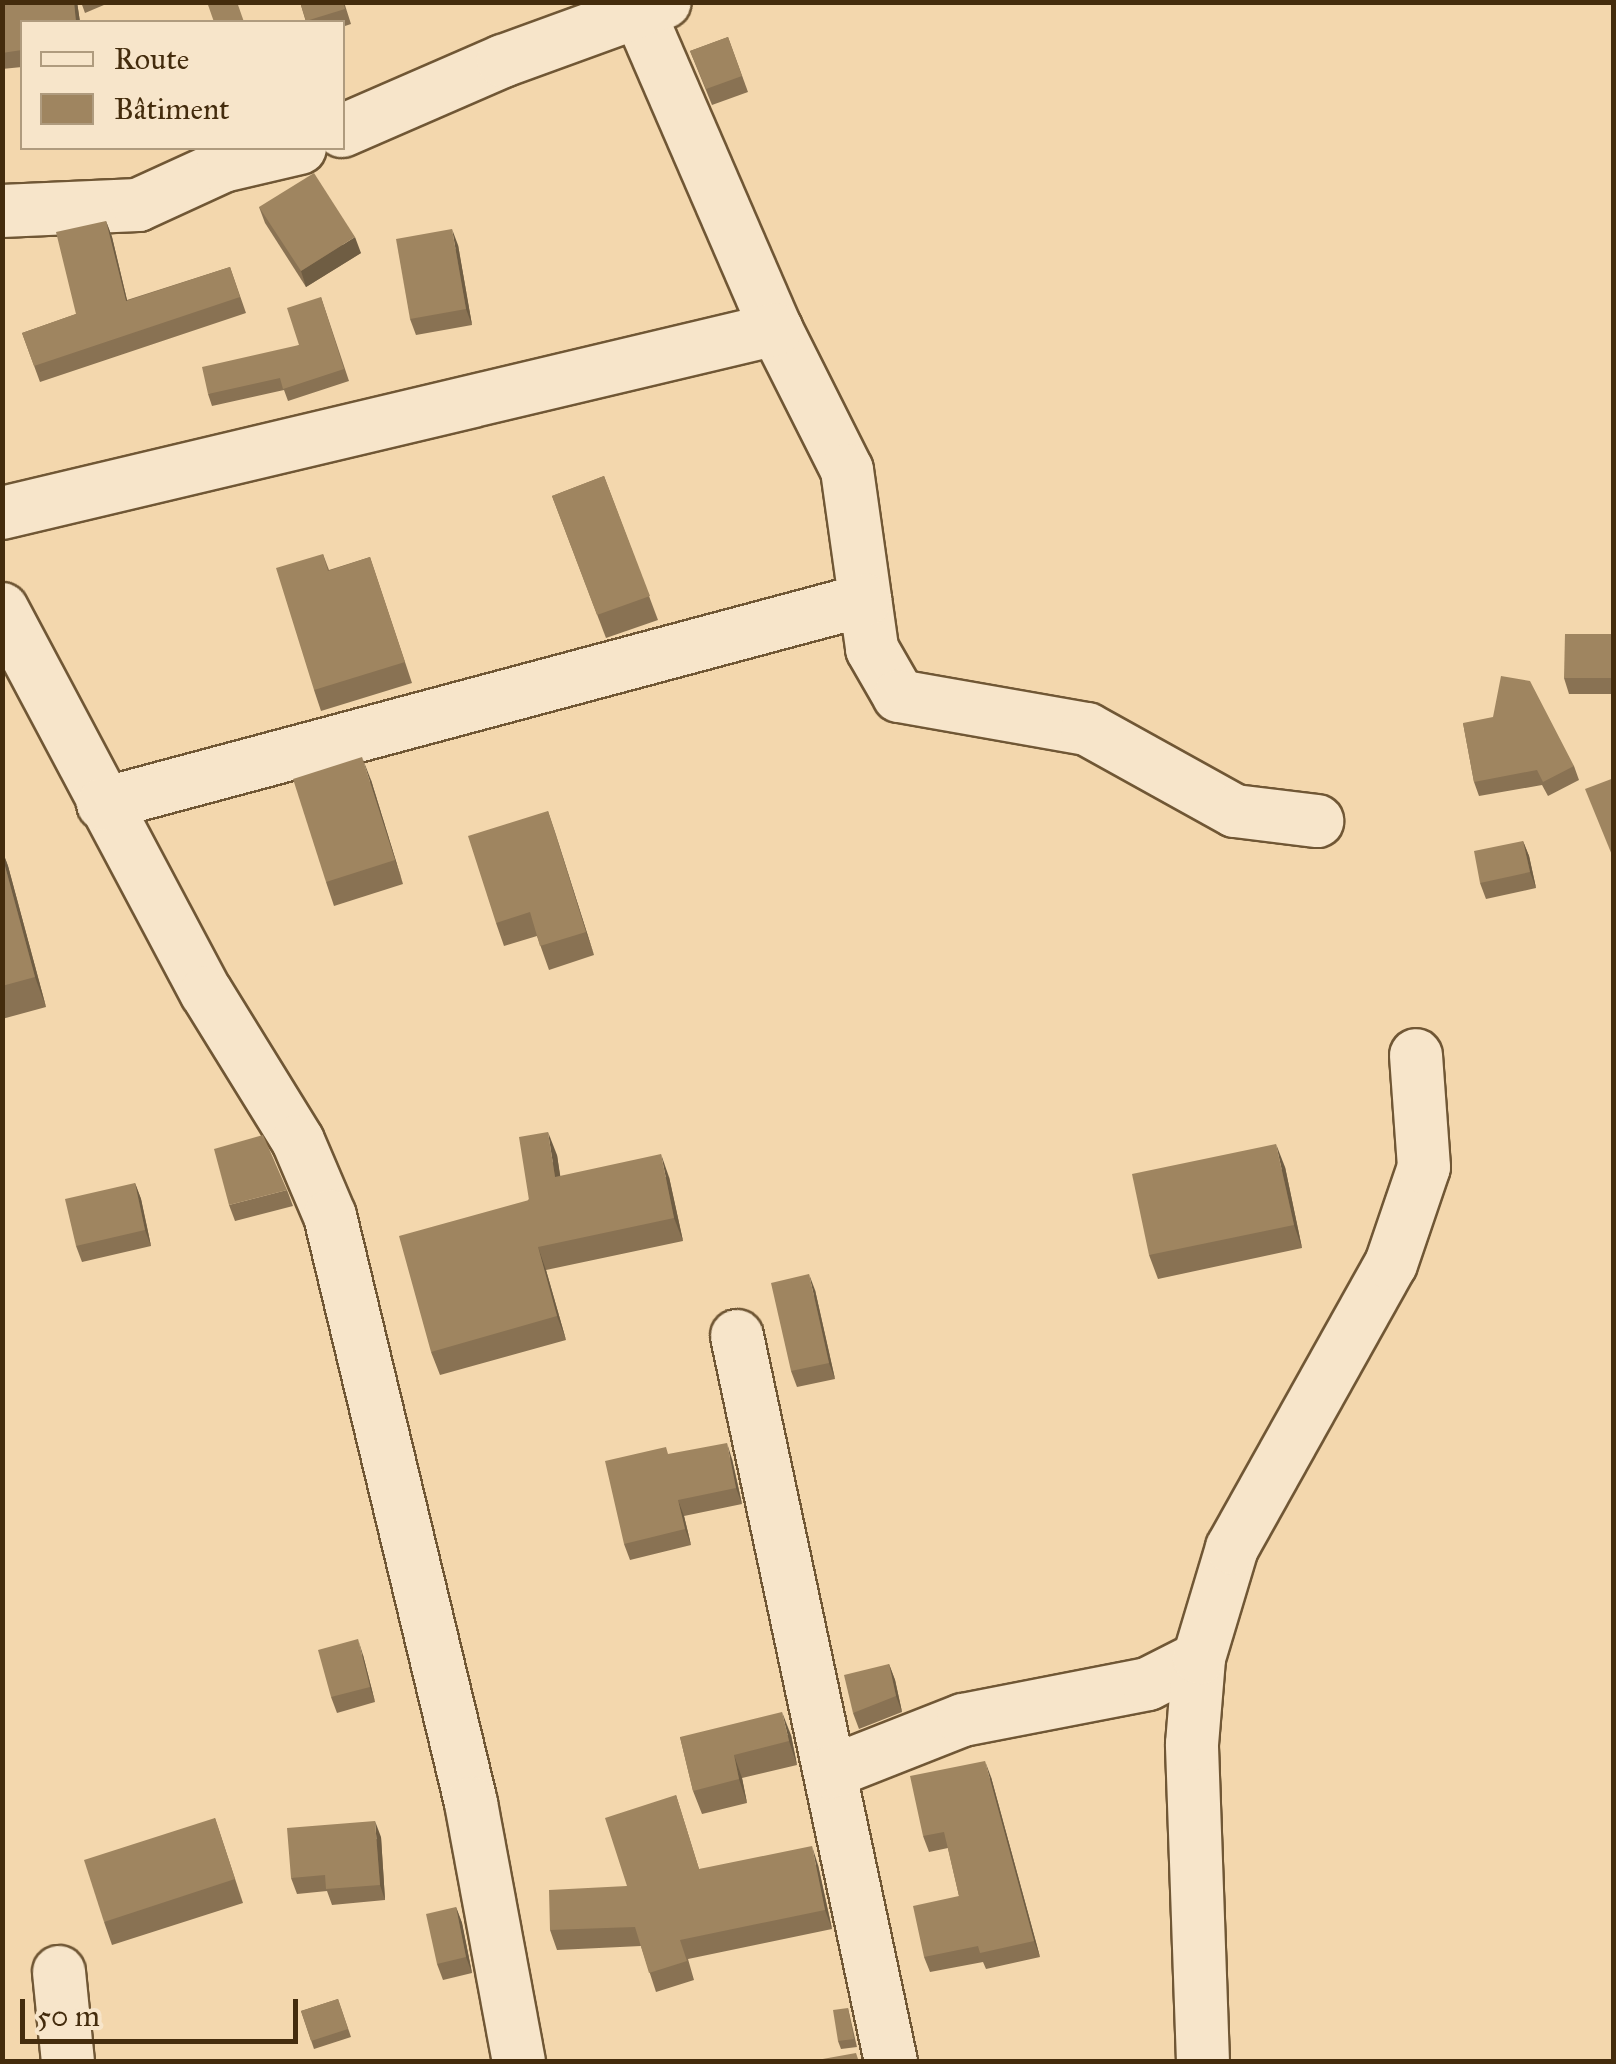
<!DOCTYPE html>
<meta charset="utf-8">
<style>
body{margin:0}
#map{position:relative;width:1616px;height:2064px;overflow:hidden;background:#f3d7ad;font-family:"IM FELL Great Primer",serif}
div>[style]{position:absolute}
.roads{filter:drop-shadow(2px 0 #705735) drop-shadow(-2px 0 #705735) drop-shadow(0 2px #705735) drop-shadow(0 -2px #705735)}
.minor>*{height:52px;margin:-26px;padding:0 26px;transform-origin:26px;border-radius:26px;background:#f7e5ca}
.wall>*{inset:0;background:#897253}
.shaded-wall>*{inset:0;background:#6f5d43}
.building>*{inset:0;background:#9f8560}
span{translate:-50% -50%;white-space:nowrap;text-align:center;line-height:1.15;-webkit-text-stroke:8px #f7e5ca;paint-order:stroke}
.frame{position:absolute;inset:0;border:5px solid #442c0d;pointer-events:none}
.legend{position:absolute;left:20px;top:20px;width:325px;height:130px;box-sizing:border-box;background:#f7e5ca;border:2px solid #af9b7e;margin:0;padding:12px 18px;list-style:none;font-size:30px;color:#442c0d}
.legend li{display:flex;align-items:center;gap:20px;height:50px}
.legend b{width:50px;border:2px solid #af9b7e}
.scale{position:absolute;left:20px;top:1999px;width:278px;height:45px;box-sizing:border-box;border:5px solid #442c0d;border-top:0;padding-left:12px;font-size:30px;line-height:35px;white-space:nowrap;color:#442c0d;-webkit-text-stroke:8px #f7e5ca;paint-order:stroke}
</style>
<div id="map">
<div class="roads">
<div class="minor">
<i style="left:638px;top:10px;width:348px;rotate:66.6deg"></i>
<i style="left:776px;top:329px;width:158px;rotate:63.3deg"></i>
<i style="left:847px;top:470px;width:181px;rotate:82deg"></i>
<i style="left:872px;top:649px;width:54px;rotate:60.1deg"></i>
<i style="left:899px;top:696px;width:191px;rotate:10deg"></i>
<i style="left:1087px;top:729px;width:169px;rotate:29deg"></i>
<i style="left:1235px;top:811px;width:83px;rotate:7deg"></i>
<i style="left:342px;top:131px;width:176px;rotate:-23.5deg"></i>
<i style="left:503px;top:61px;width:172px;rotate:-20deg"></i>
<i style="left:2px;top:211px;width:136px;rotate:-2.5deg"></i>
<i style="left:138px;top:205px;width:94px;rotate:-24.6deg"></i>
<i style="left:223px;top:166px;width:79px;rotate:-13.2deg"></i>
<i style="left:2px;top:513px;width:796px;rotate:-13.37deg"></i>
<i style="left:2px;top:609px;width:434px;rotate:62deg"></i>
<i style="left:206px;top:992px;width:175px;rotate:58.3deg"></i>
<i style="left:298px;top:1141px;width:82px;rotate:66.9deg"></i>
<i style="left:330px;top:1216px;width:604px;rotate:76.49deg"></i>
<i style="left:471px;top:1803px;width:263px;rotate:79.5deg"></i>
<i style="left:103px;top:804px;width:789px;rotate:-14.99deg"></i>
<i style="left:737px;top:1336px;width:742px;rotate:78.02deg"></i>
<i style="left:831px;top:1772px;width:142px;rotate:-21.5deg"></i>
<i style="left:963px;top:1720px;width:188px;rotate:-11deg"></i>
<i style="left:1148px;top:1684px;width:57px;rotate:-27deg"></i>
<i style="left:59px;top:1972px;width:90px;rotate:84.3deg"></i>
<i style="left:1203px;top:2062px;width:318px;rotate:-92deg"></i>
<i style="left:1192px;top:1744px;width:86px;rotate:-85.3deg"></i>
<i style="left:1199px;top:1658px;width:115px;rotate:-73.3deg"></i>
<i style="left:1232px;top:1548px;width:325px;rotate:-60.8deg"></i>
<i style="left:1391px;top:1264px;width:102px;rotate:-71.2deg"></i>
<i style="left:1424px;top:1167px;width:112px;rotate:-94.1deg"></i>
</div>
</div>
<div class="wall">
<i style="clip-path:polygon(2px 2px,77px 2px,80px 22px,22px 22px,22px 67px,2px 69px)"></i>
<i style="clip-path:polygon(81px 2px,111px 2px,85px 13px)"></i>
<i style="clip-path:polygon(300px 2px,344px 2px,351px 24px,342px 27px,342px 22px,306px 22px)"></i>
<i style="clip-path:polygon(728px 37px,748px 92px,712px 105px,690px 51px)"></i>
<i style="clip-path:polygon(259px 207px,361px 253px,306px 287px,265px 223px)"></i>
<i style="clip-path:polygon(106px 221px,112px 237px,127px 300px,230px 267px,246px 313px,40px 382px,22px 333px,76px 314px)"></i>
<i style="clip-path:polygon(458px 245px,472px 325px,416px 335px,410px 319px)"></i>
<i style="clip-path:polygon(321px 297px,349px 381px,288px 401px,284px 390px,212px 406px,208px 394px,299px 345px)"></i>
<i style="clip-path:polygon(604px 476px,658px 620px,606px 638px,552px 496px)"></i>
<i style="clip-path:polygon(323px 554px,329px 570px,370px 557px,412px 683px,321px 711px,314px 690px)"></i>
<i style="clip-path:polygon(1614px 634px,1614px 694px,1569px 694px,1564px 678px)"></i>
<i style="clip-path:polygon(1463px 723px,1574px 766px,1579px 780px,1548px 796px,1542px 785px,1479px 796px,1474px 782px)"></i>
<i style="clip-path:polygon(371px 780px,403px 884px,334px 906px,326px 882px)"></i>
<i style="clip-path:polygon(548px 811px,594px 955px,549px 970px,537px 936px,504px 946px,496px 923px)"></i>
<i style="clip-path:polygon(1523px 841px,1529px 856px,1536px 888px,1486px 899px,1480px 883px)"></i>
<i style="clip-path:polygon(2px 850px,8px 866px,46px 1007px,2px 1019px)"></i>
<i style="clip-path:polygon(557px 1155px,560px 1176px,669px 1177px,683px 1241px,546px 1270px,566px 1340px,440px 1375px,431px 1352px)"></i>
<i style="clip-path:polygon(1285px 1167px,1302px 1248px,1158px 1279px,1149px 1255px)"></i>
<i style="clip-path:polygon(135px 1183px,141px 1199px,151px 1246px,82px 1262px,76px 1246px)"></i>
<i style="clip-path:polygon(287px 1190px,293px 1206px,235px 1221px,229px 1205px)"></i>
<i style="clip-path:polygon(815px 1290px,835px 1379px,797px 1387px,791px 1371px)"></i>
<i style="clip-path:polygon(669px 1454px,732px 1459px,742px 1504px,684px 1516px,691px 1545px,630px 1560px,624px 1544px)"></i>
<i style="clip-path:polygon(363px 1655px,375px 1702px,337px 1713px,331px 1697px)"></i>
<i style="clip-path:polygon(889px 1664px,895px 1680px,902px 1712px,859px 1729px,853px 1713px)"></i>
<i style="clip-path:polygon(791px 1735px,797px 1765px,742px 1778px,747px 1803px,702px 1814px,693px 1791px,680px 1737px)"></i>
<i style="clip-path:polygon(991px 1777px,1040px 1957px,986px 1969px,983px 1962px,930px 1972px,924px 1957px,959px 1896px,948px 1848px,929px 1852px,923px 1836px)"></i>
<i style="clip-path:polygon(676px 1795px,699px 1869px,818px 1865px,832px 1929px,688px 1959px,694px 1980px,656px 1992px,641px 1946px,557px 1950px,550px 1930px,627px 1886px)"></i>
<i style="clip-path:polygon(215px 1818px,243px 1903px,112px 1945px,104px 1922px)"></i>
<i style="clip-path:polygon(381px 1837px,385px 1900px,332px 1905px,327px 1891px,297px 1894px,291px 1878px)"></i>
<i style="clip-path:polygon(456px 1907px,462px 1923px,472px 1973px,443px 1980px,437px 1964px)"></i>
<i style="clip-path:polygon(338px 1999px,351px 2037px,314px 2049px,301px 2011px)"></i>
<i style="clip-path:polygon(848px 2008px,857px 2047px,841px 2049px,838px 2041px)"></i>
</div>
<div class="shaded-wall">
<i style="clip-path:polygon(74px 2px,77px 2px,80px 22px,76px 22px)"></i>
<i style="clip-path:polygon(106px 221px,112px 237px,131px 317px,126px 301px)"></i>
<i style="clip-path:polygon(452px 229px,458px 245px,472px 325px,466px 309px)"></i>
<i style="clip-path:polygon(355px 237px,361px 253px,306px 287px,301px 271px)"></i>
<i style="clip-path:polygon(362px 757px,371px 780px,403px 884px,395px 860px)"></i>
<i style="clip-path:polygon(548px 811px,556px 835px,594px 955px,586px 932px)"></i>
<i style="clip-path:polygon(1523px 841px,1529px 856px,1536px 888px,1530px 872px)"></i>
<i style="clip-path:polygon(2px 850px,8px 866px,46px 1007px,35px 977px,2px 855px)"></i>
<i style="clip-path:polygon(548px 1132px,557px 1155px,564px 1200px,555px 1177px)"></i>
<i style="clip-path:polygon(1276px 1144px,1285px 1167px,1302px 1248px,1294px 1225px)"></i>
<i style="clip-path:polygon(661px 1154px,669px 1177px,683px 1241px,674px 1218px)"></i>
<i style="clip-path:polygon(135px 1183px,141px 1199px,151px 1246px,145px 1230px)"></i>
<i style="clip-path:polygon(538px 1247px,546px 1270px,566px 1340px,557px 1316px)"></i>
<i style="clip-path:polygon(809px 1274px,815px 1290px,835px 1379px,829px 1363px)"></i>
<i style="clip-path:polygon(727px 1443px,732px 1459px,742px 1504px,736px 1488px)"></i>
<i style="clip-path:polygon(678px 1500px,684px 1516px,691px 1545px,685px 1529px)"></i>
<i style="clip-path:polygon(358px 1639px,363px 1655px,375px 1702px,370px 1687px)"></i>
<i style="clip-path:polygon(889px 1664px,895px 1680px,902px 1712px,896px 1696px)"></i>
<i style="clip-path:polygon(782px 1712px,791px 1735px,797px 1765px,789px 1741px)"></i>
<i style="clip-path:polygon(734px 1755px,742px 1778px,747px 1803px,739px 1779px)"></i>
<i style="clip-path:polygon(985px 1761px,991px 1777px,1040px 1957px,1034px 1941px)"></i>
<i style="clip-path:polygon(375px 1821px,381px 1837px,385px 1900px,380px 1885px)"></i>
<i style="clip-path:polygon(812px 1846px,818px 1865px,832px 1929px,825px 1910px)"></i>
<i style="clip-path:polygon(456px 1907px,462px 1923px,472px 1973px,466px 1957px)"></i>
</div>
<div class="building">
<i style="clip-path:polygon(2px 2px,74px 2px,76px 22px,22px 22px,22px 50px,2px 53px)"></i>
<i style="clip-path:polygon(207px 2px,237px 2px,244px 22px,214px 22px)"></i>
<i style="clip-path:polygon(300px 2px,343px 2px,345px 9px,306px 21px)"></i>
<i style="clip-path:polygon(728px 37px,742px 76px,706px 89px,690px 51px)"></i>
<i style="clip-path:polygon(314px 173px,355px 237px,301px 271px,259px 207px)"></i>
<i style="clip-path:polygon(106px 221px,126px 301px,230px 267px,240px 297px,34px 366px,22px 333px,76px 314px,56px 232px)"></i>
<i style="clip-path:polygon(452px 229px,466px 309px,410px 319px,396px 239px)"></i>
<i style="clip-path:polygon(321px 297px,344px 369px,283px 389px,280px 378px,208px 394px,202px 367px,299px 345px,287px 308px)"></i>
<i style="clip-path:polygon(604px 476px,650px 596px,597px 615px,552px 496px)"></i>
<i style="clip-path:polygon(323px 554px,328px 571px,370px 557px,405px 662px,314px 690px,276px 568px)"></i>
<i style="clip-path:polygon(1565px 634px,1614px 634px,1614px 678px,1564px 678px)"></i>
<i style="clip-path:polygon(1501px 676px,1530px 681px,1574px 766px,1543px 782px,1537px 770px,1474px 782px,1463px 723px,1493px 717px)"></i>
<i style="clip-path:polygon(362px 757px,395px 860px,326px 882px,293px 779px)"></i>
<i style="clip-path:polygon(1614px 778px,1614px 860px,1585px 789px)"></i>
<i style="clip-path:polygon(548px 811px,586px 932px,540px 946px,530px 912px,496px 923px,468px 836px)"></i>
<i style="clip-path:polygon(1523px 841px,1530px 872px,1480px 883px,1474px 851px)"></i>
<i style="clip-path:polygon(2px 855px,35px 977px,2px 986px)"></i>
<i style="clip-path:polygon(548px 1132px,555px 1177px,661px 1154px,674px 1218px,538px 1247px,557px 1316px,431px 1352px,399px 1236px,529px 1200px,519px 1137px)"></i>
<i style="clip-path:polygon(263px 1135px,287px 1190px,229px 1205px,214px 1149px)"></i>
<i style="clip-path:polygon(1276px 1144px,1294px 1225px,1149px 1255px,1132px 1174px)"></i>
<i style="clip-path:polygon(135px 1183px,145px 1230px,76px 1246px,65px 1199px)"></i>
<i style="clip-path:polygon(809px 1274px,829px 1363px,791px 1371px,771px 1283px)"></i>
<i style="clip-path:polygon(727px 1443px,736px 1488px,678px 1500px,685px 1529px,624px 1544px,605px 1461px,666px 1447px,668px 1454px)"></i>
<i style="clip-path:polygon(358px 1639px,370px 1687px,331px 1697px,318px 1650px)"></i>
<i style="clip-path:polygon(889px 1664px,896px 1696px,853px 1713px,844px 1675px)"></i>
<i style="clip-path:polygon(782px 1712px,789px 1741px,734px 1755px,739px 1779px,693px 1791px,680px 1737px)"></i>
<i style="clip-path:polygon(985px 1761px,1034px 1941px,980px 1953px,978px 1946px,924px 1957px,913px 1906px,959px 1896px,944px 1832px,923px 1836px,910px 1776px)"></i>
<i style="clip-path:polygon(676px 1795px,699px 1869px,812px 1846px,825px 1910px,680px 1940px,687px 1961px,649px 1973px,635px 1927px,550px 1930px,549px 1890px,627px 1886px,605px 1818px)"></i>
<i style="clip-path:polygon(215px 1818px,235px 1879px,104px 1922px,84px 1860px)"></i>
<i style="clip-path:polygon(375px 1821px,380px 1885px,326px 1889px,325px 1875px,291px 1878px,287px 1828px)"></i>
<i style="clip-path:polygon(456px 1907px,466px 1957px,437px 1964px,426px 1914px)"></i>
<i style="clip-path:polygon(338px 1999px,348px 2029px,311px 2041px,301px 2011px)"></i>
<i style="clip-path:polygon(848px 2008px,854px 2039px,838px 2041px,833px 2010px)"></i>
<i style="clip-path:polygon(856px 2053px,859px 2062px,806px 2062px)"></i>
</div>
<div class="frame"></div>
<ul class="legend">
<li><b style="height:12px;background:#f7e5ca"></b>Route</li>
<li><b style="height:28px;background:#9f8560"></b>Bâtiment</li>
</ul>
<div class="scale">50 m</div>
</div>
